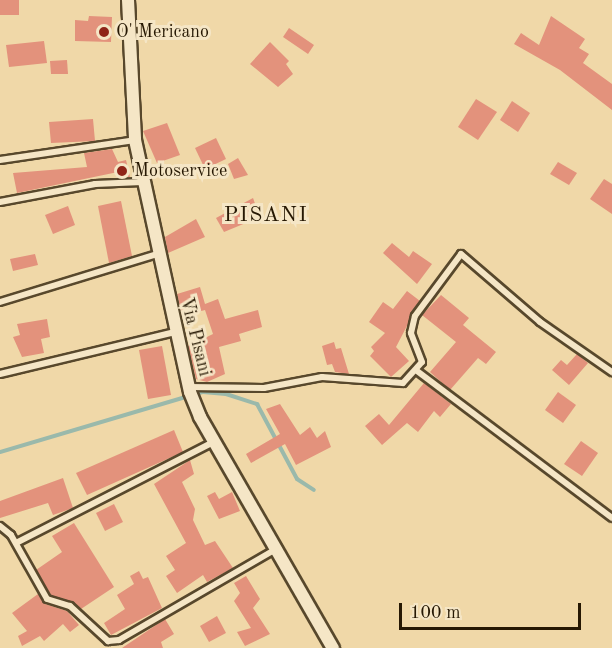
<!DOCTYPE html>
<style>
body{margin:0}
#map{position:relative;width:612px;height:648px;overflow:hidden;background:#f0d8a8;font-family:"Old Standard TT",serif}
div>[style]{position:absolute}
.stream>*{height:4px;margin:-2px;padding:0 2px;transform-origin:2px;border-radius:2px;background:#9ab9ab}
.building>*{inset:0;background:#e3927c}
.roads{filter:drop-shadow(2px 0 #58482c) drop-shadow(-2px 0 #58482c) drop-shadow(0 2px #58482c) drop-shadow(0 -2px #58482c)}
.service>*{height:6px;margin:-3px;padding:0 3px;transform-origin:3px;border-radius:3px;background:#f5e6c6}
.minor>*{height:12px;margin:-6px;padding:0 6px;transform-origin:6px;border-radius:6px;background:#f5e6c6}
.dots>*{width:16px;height:16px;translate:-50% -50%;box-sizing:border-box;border:3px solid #f5e6c6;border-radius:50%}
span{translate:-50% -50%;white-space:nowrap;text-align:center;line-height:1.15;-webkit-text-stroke:6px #f5e6c6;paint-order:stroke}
.poi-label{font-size:18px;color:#261803}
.left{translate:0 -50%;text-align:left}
.street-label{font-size:18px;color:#261803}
.quarter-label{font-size:21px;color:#261803;letter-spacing:1.5px}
.scale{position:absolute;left:399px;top:603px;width:182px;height:27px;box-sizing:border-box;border:3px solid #261803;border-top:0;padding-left:8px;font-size:18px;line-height:21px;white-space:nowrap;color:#261803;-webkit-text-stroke:4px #f5e6c6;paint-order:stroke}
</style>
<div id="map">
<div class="stream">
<i style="left:0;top:452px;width:212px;rotate:-16.5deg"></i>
<i style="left:203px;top:392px;width:23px;rotate:5deg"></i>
<i style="left:226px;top:394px;width:33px;rotate:18deg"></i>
<i style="left:257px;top:404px;width:85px;rotate:61.9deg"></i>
<i style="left:297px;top:479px;width:20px;rotate:33deg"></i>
</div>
<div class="building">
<i style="clip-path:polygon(0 0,19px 0,19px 15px,0 15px)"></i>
<i style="clip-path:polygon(89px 16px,112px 17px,111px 42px,75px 41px,75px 20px,88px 21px)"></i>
<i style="clip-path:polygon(551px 16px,585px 39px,579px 48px,589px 54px,583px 63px,612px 84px,612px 110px,560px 70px,514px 44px,521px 33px,539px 45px)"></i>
<i style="clip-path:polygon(289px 28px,314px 45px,308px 54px,283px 37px)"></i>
<i style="clip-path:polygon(44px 41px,47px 63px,9px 67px,6px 45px)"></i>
<i style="clip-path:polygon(270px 42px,289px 61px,286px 64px,293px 74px,278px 87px,250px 64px)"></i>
<i style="clip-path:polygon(67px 60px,68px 74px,51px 74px,50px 61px)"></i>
<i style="clip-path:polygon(476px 99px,497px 112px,478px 140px,458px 127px)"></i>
<i style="clip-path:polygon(512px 101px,530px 113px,518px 132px,500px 120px)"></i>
<i style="clip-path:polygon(93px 119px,95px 141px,51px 143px,49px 122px)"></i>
<i style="clip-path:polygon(167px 123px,180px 155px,157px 163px,143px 131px)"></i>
<i style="clip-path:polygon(216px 138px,226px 159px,205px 169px,195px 148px)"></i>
<i style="clip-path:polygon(112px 149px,118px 162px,126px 160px,130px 177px,119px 178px,118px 172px,17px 193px,13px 173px,87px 167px,84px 153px)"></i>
<i style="clip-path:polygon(238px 158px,248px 175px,234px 179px,228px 164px)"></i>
<i style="clip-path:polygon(558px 162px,577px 173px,569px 185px,550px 174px)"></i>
<i style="clip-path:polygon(604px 179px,612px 184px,612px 214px,590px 199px)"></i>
<i style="clip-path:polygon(253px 198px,260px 217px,224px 232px,216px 218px)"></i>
<i style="clip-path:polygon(121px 201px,132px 256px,109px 263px,98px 206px)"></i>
<i style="clip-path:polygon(68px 206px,75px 225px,53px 234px,45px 215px)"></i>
<i style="clip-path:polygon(196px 219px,205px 237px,168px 253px,165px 237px)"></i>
<i style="clip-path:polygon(392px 243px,409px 257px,413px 251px,432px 264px,417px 284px,383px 253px)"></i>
<i style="clip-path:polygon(35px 254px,38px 265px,13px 271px,10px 259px)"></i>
<i style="clip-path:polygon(200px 287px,205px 304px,218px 299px,225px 319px,258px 310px,262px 327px,239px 334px,241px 341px,219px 347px,225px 374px,207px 382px,196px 379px,188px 346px,213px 334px,205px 310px,182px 316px,177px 294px)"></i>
<i style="clip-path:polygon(407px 291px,420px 301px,396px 347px,409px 361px,391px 377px,370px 356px,374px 351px,371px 347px,385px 333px,369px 322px,383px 302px,393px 309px)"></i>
<i style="clip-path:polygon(441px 295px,469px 318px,463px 325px,496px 352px,486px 364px,478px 358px,450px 390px,430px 372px,456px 342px,422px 315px)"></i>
<i style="clip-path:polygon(47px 319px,50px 337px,41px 339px,44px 353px,22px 357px,13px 337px,20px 335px,17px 324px)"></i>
<i style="clip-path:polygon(334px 342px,336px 349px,341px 348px,349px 374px,335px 372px,332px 364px,327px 365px,322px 346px)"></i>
<i style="clip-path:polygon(162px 346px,171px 395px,148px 399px,139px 350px)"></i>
<i style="clip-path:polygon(577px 354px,588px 363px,569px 385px,552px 370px,561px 360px,567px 365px)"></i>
<i style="clip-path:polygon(424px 383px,451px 404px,440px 417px,434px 411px,418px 432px,407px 423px,382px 445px,365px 426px,379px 414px,389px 425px)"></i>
<i style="clip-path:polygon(558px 392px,576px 405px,563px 423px,545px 410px)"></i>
<i style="clip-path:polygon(280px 404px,300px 435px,310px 427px,317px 438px,325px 431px,331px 447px,296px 465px,285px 444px,251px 463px,246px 454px,280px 434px,266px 409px)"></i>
<i style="clip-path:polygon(174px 430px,183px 452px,87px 495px,76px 473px)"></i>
<i style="clip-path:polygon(581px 441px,598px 453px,582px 476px,564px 464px)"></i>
<i style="clip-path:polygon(190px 460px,194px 474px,182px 482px,195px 509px,193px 520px,205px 545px,215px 541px,233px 568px,207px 582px,203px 575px,177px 593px,166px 576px,175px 570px,166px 556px,186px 543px,154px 484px)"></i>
<i style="clip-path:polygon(63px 478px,73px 508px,53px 515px,48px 503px,0 518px,0 501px)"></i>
<i style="clip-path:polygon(215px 492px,219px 499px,232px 492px,240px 511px,219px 519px,207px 496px)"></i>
<i style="clip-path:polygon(114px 504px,123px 522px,105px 531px,96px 513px)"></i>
<i style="clip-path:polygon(74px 523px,114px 587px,81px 609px,51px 595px,36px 570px,62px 552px,52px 536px)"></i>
<i style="clip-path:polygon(139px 571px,143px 579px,148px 577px,162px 608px,111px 635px,104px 623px,125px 609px,117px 595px,134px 584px,130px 576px)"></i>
<i style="clip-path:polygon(246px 576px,260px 599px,253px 608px,270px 634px,245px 646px,237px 632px,251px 628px,234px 601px,240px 593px,234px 583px)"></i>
<i style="clip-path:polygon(38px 594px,45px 604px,67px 611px,79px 625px,70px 632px,63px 624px,44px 641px,40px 636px,22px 646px,18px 636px,27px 631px,12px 613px)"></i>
<i style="clip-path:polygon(217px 616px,226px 633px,209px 642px,200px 626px)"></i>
<i style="clip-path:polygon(165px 619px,174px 634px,161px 642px,163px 648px,122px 648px)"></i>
</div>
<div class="roads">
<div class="service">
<i style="left:0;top:160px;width:136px;rotate:-8.4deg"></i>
<i style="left:0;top:202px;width:97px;rotate:-10.7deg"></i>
<i style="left:95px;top:184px;width:47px;rotate:-2.4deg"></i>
<i style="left:0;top:302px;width:164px;rotate:-17deg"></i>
<i style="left:417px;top:371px;width:244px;rotate:37deg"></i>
<i style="left:0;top:374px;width:180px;rotate:-13.5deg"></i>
<i style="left:189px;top:387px;width:75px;rotate:0.8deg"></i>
<i style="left:264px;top:388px;width:59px;rotate:-10.7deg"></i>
<i style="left:322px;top:377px;width:81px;rotate:4.2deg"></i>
<i style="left:403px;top:383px;width:28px;rotate:-48deg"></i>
<i style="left:422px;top:362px;width:31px;rotate:-111deg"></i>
<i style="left:411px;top:333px;width:17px;rotate:-77deg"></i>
<i style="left:415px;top:316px;width:77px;rotate:-53.4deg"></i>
<i style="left:461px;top:254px;width:104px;rotate:40.7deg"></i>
<i style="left:540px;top:322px;width:88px;rotate:34.8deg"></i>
<i style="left:0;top:526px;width:14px;rotate:39deg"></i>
<i style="left:11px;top:535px;width:73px;rotate:60.6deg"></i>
<i style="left:47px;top:599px;width:24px;rotate:17deg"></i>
<i style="left:70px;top:606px;width:52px;rotate:42.6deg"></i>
<i style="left:108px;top:641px;width:11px;rotate:-5deg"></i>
<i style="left:119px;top:640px;width:184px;rotate:-30.1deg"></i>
<i style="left:16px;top:543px;width:224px;rotate:-27.1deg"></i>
</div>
<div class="minor">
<i style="left:128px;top:0;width:140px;rotate:87.1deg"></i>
<i style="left:135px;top:140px;width:258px;rotate:77.7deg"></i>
<i style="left:190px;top:392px;width:27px;rotate:68deg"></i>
<i style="left:200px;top:417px;width:267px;rotate:60.1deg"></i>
</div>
</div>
<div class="dots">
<i style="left:104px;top:32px;background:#8f2418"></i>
<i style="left:122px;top:171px;background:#8f2418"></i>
</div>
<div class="poi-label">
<span class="left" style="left:116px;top:32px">O' Mericano</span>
<span class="left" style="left:134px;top:171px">Motoservice</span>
</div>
<div class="street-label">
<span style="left:195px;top:337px;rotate:76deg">Via Pisani</span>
</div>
<div class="quarter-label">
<span style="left:266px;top:216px">PISANI</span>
</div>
<div class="scale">100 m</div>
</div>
